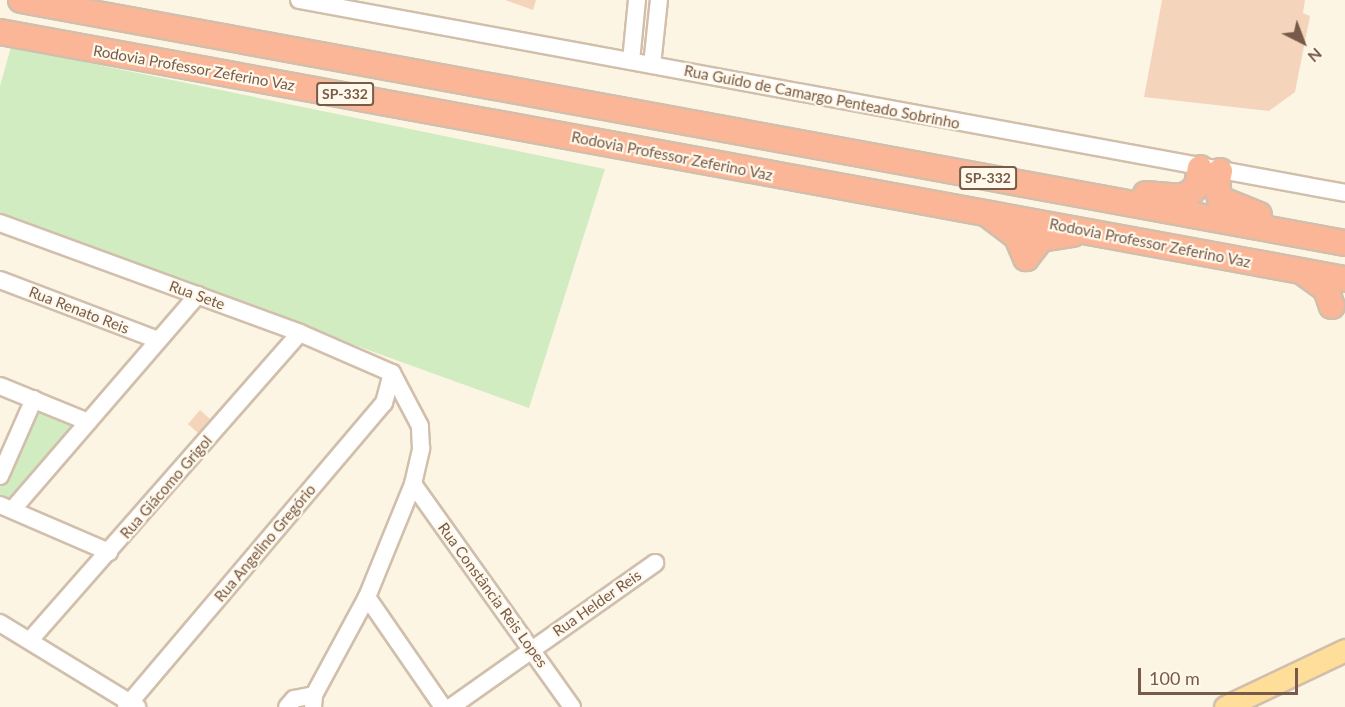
<!DOCTYPE html>
<meta charset="utf-8">
<style>
body{margin:0}
#map{position:relative;width:1345px;height:707px;overflow:hidden;background:#fdf5e4;font-family:Lato,sans-serif}
div>[style]{position:absolute}
.green>*{inset:0;background:#d1ecc1}
.building>*{inset:0;background:#f4d4ba}
.roads{filter:drop-shadow(2px 0 #d1bfac) drop-shadow(-2px 0 #d1bfac) drop-shadow(0 2px #d1bfac) drop-shadow(0 -2px #d1bfac)}
.minor>*{height:16px;margin:-8px;padding:0 8px;transform-origin:8px;border-radius:8px;background:#fff}
.major>*{height:21px;margin:-10.5px;padding:0 10.5px;transform-origin:10.5px;border-radius:10.5px;background:#ffde99}
.highway>*{height:24px;margin:-12px;padding:0 12px;transform-origin:12px;border-radius:12px;background:#fbb698}
span{translate:-50% -50%;white-space:nowrap;text-align:center;line-height:1.15;-webkit-text-stroke:4.5px #fff8eb;paint-order:stroke}
.shield-label span{padding:2px 4px;background:#fff8eb;border:2px solid;border-radius:4px;-webkit-text-stroke-width:0}
.shield-label{font-size:14px;color:#775b48;font-weight:700}
.street-label{font-size:15px;color:#775b48}
.north{position:absolute;left:1273px;top:12px;width:60px;height:60px;-webkit-text-stroke:4px #fff8eb;paint-order:stroke;rotate:138deg;font-size:16px;font-weight:700;line-height:24px;text-align:center;color:#775b48}
.north::after{content:'';display:block;margin:auto;width:21px;height:27px;background:#775b48;clip-path:polygon(50% 0,100% 100%,50% 72%,0 100%)}
.scale{position:absolute;left:1138px;top:668px;width:160px;height:27px;box-sizing:border-box;border:3px solid #775b48;border-top:0;padding-left:8px;font-size:18px;line-height:21px;white-space:nowrap;color:#775b48;-webkit-text-stroke:4px #fff8eb;paint-order:stroke}
</style>
<div id="map">
<div class="green">
<i style="clip-path:polygon(11px 47px,605px 169px,529px 408px,0 217px,0 86px)"></i>
<i style="clip-path:polygon(40px 409px,74px 424px,16px 505px,0 497px,0 487px)"></i>
</div>
<div class="building">
<i style="clip-path:polygon(505px 0,536px 0,533px 10px)"></i>
<i style="clip-path:polygon(1162px 0,1305px 0,1303px 13px,1310px 16px,1295px 92px,1269px 111px,1144px 97px)"></i>
<i style="clip-path:polygon(200px 410px,210px 419px,198px 433px,188px 424px)"></i>
</div>
<div class="roads">
<div class="minor">
<i style="left:299px;top:0;width:1064px;rotate:10.45deg"></i>
<i style="left:631px;top:61px;width:61px;rotate:-84.4deg"></i>
<i style="left:652px;top:65px;width:65px;rotate:-83.9deg"></i>
<i style="left:0;top:223px;width:320px;rotate:20.1deg"></i>
<i style="left:300px;top:333px;width:100px;rotate:23.5deg"></i>
<i style="left:0;top:280px;width:169px;rotate:20.8deg"></i>
<i style="left:0;top:386px;width:95px;rotate:22.2deg"></i>
<i style="left:0;top:476px;width:84px;rotate:-66.2deg"></i>
<i style="left:413px;top:484px;width:274px;rotate:54.5deg"></i>
<i style="left:0;top:505px;width:119px;rotate:23.3deg"></i>
<i style="left:13px;top:509px;width:283px;rotate:-49.2deg"></i>
<i style="left:367px;top:597px;width:134px;rotate:55.4deg"></i>
<i style="left:0;top:623px;width:161px;rotate:31.5deg"></i>
<i style="left:31px;top:639px;width:407px;rotate:-48.7deg"></i>
<i style="left:126px;top:707px;width:399px;rotate:-49.7deg"></i>
<i style="left:384px;top:403px;width:31px;rotate:-75deg"></i>
<i style="left:287px;top:707px;width:11px;rotate:-49deg"></i>
<i style="left:294px;top:699px;width:20px;rotate:-11deg"></i>
<i style="left:313px;top:707px;width:12px;rotate:-85deg"></i>
<i style="left:314px;top:695px;width:111px;rotate:-61.6deg"></i>
<i style="left:367px;top:597px;width:122px;rotate:-67.8deg"></i>
<i style="left:413px;top:484px;width:37px;rotate:-77deg"></i>
<i style="left:421px;top:448px;width:22px;rotate:-93deg"></i>
<i style="left:420px;top:426px;width:60px;rotate:-117.8deg"></i>
<i style="left:451px;top:707px;width:250px;rotate:-35.2deg"></i>
</div>
<div class="major">
<i style="left:1225px;top:707px;width:133px;rotate:-25.4deg"></i>
</div>
<div class="highway">
<i style="left:21px;top:0;width:1346px;rotate:10.4deg"></i>
<i style="left:0;top:32px;width:1367px;rotate:10.41deg"></i>
<i style="left:1220px;top:171px;width:14px;rotate:102deg"></i>
<i style="left:1217px;top:185px;width:14px;rotate:78deg"></i>
<i style="left:1220px;top:199px;width:42px;rotate:22.3deg"></i>
<i style="left:1146px;top:194px;width:35px;rotate:5deg"></i>
<i style="left:1181px;top:197px;width:10px;rotate:-24deg"></i>
<i style="left:1190px;top:193px;width:10px;rotate:-45deg"></i>
<i style="left:1197px;top:186px;width:18px;rotate:-81deg"></i>
<i style="left:987px;top:214px;width:38px;rotate:37deg"></i>
<i style="left:1017px;top:237px;width:23px;rotate:67deg"></i>
<i style="left:1026px;top:258px;width:24px;rotate:-52deg"></i>
<i style="left:1041px;top:239px;width:32px;rotate:-9deg"></i>
<i style="left:1304px;top:273px;width:27px;rotate:36deg"></i>
<i style="left:1326px;top:289px;width:18px;rotate:71deg"></i>
</div>
</div>
<div class="shield-label">
<span style="left:345px;top:94px">SP-332</span>
<span style="left:988px;top:178px">SP-332</span>
</div>
<div class="street-label">
<span style="left:194px;top:68px;rotate:10deg">Rodovia Professor Zeferino Vaz</span>
<span style="left:822px;top:97px;rotate:11deg">Rua Guido de Camargo Penteado Sobrinho</span>
<span style="left:672px;top:156px;rotate:11deg">Rodovia Professor Zeferino Vaz</span>
<span style="left:1150px;top:243px;rotate:11deg">Rodovia Professor Zeferino Vaz</span>
<span style="left:197px;top:295px;rotate:20deg">Rua Sete</span>
<span style="left:79px;top:310px;rotate:21deg">Rua Renato Reis</span>
<span style="left:166px;top:487px;rotate:-49deg">Rua Giácomo Grigol</span>
<span style="left:265px;top:543px;rotate:-50deg">Rua Angelino Gregório</span>
<span style="left:493px;top:595px;rotate:54deg">Rua Constância Reis Lopes</span>
<span style="left:597px;top:603px;rotate:-35deg">Rua Helder Reis</span>
</div>
<div class="north">N</div>
<div class="scale">100 m</div>
</div>
